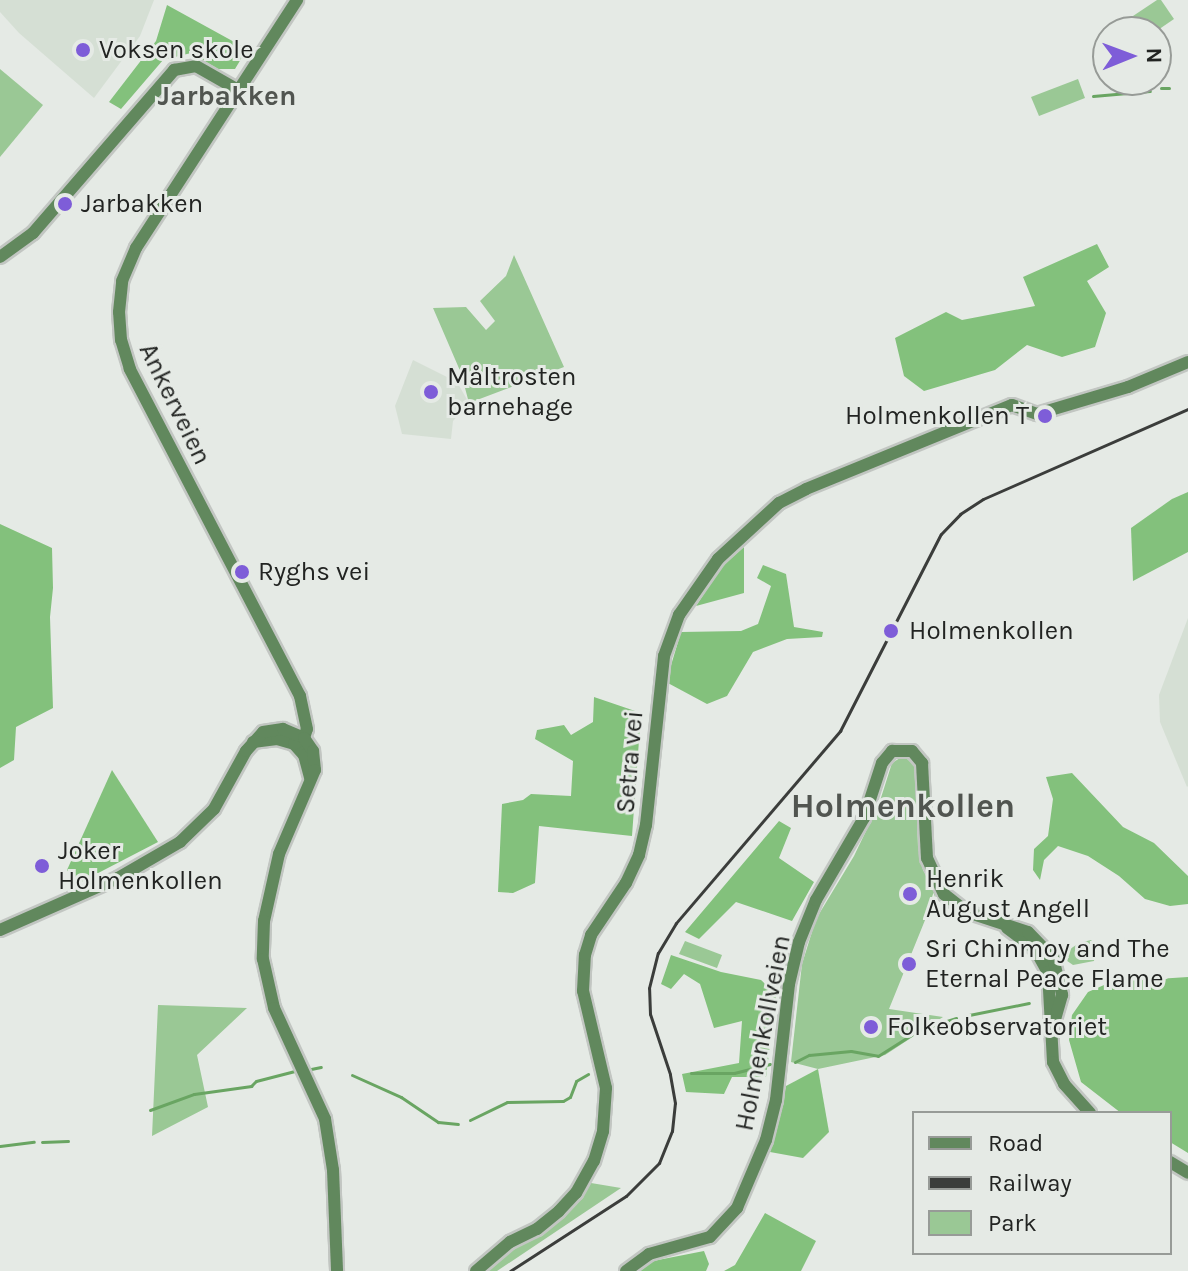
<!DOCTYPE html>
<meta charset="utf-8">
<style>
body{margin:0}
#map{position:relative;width:1188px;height:1271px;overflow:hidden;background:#e5eae5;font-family:Karla,sans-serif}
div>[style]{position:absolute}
.built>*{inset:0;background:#d5dfd4}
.green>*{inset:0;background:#9ac895}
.forest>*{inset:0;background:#83c17c}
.stream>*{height:3px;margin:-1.5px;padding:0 1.5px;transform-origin:1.5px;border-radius:1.5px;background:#69a562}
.roads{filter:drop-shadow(2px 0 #c2c6c2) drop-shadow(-2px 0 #c2c6c2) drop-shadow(0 2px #c2c6c2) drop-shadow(0 -2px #c2c6c2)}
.secondary>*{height:12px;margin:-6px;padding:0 6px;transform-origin:6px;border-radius:6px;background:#61885d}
.rail>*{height:3px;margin:-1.5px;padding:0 1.5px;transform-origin:1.5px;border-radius:1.5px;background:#3b3d3b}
.dots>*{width:22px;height:22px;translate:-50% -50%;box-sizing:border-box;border:4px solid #e5eae5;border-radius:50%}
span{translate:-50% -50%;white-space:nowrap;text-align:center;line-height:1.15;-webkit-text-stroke:6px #e5eae5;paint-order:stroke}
.poi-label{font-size:26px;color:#222422}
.left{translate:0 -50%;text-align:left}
.right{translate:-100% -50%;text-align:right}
.street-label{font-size:26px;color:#222422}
.neighbourhood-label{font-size:28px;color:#515550;font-weight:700}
.district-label{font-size:34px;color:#515550;font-weight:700}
.legend{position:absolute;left:912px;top:1111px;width:260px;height:144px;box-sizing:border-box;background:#e5eae5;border:2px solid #979b97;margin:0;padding:10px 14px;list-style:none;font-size:24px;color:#222422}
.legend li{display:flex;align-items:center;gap:16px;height:40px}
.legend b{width:40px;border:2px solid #979b97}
.north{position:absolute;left:1092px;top:16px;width:80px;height:80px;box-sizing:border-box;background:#e5eae5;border:2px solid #979b97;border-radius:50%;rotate:89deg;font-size:22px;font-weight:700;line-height:32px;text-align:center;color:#222422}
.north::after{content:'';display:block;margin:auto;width:28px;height:36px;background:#7e5dd8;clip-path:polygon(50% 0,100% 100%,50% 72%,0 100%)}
</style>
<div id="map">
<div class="built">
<i style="clip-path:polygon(0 0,154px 0,140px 36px,94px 98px,19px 33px,0 12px)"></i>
<i style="clip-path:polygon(413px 360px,457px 382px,469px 403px,453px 421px,451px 439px,402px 434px,395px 406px)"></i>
<i style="clip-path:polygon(1188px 618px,1188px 786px,1187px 787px,1160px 722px,1159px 695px)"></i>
</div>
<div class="green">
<i style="clip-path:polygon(1157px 0,1161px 0,1174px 19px,1155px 32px,1126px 32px,1121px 24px)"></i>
<i style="clip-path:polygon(0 69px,43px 105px,0 157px)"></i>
<i style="clip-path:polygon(1078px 79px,1085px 98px,1039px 116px,1031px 97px)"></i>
<i style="clip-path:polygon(514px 255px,564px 367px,469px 403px,461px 373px,433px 308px,466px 307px,486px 330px,495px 321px,480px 301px,506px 276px)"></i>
<i style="clip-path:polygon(900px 758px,906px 758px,915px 766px,918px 847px,923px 870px,936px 893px,889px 1009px,943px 1017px,885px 1055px,818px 1069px,791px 1062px,802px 964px,816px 919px,854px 856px,879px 804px,892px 763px)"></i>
<i style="clip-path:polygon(1091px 940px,1096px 946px,1094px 961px,1073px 965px,1060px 956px,1079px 943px)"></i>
<i style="clip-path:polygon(685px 941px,722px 955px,717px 968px,679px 954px)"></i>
<i style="clip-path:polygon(158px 1005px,247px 1008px,197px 1055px,208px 1107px,152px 1136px)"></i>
<i style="clip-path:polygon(591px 1183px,621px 1188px,497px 1271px,482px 1271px,489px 1262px,562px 1215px)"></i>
</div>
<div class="forest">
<i style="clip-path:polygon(167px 5px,247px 49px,235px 69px,218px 69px,191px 53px,163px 60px,121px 109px,109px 102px,156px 41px)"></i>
<i style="clip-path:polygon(1097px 244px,1109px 267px,1087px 281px,1106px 313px,1095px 347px,1062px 357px,1027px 345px,995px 370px,924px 391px,904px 376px,895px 338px,946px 312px,962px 320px,1035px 306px,1023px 277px)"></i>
<i style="clip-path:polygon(1188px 492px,1188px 552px,1133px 581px,1131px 528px,1172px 499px)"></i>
<i style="clip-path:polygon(0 524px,52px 548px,53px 588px,50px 617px,53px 708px,16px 727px,14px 760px,0 768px)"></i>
<i style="clip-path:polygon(744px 547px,744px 593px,696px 606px,721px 567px)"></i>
<i style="clip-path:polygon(763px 565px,786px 574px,794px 627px,823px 632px,822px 637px,787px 639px,753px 652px,727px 696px,707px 704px,666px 682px,681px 632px,741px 631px,758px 624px,771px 586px,757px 578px)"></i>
<i style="clip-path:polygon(594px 697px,641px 713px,632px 836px,539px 826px,535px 883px,513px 893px,498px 892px,502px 804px,523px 800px,531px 794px,571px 796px,573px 761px,535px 739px,537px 730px,564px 725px,571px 735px,593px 722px)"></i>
<i style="clip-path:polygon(112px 770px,158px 842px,77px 884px,67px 870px)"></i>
<i style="clip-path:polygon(1072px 773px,1123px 827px,1154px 843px,1188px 876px,1188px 904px,1170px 906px,1145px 899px,1119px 876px,1088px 856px,1058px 846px,1044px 860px,1040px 880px,1033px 870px,1034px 849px,1048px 836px,1053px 799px,1046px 777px)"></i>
<i style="clip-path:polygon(779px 821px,791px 828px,779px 858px,814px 882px,792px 921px,736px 902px,699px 939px,685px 932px)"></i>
<i style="clip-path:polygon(671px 955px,721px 972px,761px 980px,776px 994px,773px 1030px,762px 1032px,770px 1045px,766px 1077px,732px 1077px,724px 1094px,686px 1092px,682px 1074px,739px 1063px,742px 1021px,714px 1028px,700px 984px,684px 974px,671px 989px,661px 984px)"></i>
<i style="clip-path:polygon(1188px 977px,1188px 1153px,1170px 1142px,1170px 1113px,1121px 1113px,1081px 1082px,1069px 1040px,1072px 1015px,1088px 992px,1111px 982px)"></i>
<i style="clip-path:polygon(818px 1069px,829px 1132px,803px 1158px,770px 1152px,786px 1086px)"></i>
<i style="clip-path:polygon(765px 1213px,816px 1241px,801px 1271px,724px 1271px,735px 1265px)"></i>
<i style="clip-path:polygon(704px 1251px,709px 1264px,706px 1271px,640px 1271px,653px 1261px)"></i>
</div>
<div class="stream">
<i style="left:1161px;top:88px;width:8px"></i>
<i style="left:1093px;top:96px;width:57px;rotate:-5deg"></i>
<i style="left:969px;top:1015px;width:61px;rotate:-11.3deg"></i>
<i style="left:795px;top:1062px;width:16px;rotate:-27deg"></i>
<i style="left:809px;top:1055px;width:42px;rotate:-5.4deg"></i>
<i style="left:851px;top:1051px;width:27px;rotate:10deg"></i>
<i style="left:878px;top:1056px;width:49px;rotate:-32.4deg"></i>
<i style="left:919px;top:1030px;width:39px;rotate:-18deg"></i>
<i style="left:311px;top:1069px;width:10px;rotate:-11deg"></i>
<i style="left:691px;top:1073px;width:43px"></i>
<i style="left:734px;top:1073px;width:37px;rotate:-14deg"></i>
<i style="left:352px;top:1075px;width:54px;rotate:24.2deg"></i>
<i style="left:401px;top:1097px;width:45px;rotate:34deg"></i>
<i style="left:438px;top:1122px;width:20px;rotate:6deg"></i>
<i style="left:150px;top:1110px;width:47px;rotate:-20deg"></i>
<i style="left:194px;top:1094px;width:58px;rotate:-8deg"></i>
<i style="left:251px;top:1086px;width:7px;rotate:-45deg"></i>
<i style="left:256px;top:1081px;width:40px;rotate:-14.4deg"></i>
<i style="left:470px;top:1120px;width:41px;rotate:-25.9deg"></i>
<i style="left:507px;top:1102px;width:56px;rotate:-1deg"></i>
<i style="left:563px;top:1101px;width:8px;rotate:-30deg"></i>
<i style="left:570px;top:1097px;width:17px;rotate:-69deg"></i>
<i style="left:576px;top:1081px;width:14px;rotate:-30deg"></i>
<i style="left:42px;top:1142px;width:26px;rotate:-2deg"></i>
<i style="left:0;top:1146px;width:34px;rotate:-7deg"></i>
</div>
<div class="roads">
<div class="secondary">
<i style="left:0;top:257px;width:41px;rotate:-36deg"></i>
<i style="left:33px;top:233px;width:216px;rotate:-49.1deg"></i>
<i style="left:174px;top:70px;width:22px;rotate:-10deg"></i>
<i style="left:196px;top:66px;width:48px;rotate:29.7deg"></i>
<i style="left:253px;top:742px;width:24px;rotate:-7deg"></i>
<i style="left:277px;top:739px;width:18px;rotate:16deg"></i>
<i style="left:294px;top:744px;width:15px;rotate:48deg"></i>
<i style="left:304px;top:755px;width:24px;rotate:75deg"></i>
<i style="left:294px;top:744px;width:12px;rotate:-31deg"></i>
<i style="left:304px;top:738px;width:9px;rotate:-72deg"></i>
<i style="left:307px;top:729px;width:34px;rotate:-102deg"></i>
<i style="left:300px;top:696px;width:369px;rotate:-117.5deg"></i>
<i style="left:130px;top:369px;width:30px;rotate:-107deg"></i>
<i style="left:121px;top:340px;width:28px;rotate:-94deg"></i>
<i style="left:119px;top:312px;width:31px;rotate:-84deg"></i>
<i style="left:122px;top:281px;width:36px;rotate:-67deg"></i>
<i style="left:136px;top:248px;width:296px;rotate:-57deg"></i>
<i style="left:1007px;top:928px;width:35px;rotate:37deg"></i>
<i style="left:1035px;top:949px;width:26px;rotate:61deg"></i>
<i style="left:1048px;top:972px;width:90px;rotate:86.8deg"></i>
<i style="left:1053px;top:1062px;width:25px;rotate:63deg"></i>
<i style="left:1064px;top:1084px;width:39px;rotate:48deg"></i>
<i style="left:0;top:930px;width:129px;rotate:-23.8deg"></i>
<i style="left:118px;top:878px;width:72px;rotate:-30.1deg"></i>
<i style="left:180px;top:842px;width:47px;rotate:-44.1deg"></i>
<i style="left:214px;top:809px;width:66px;rotate:-61.1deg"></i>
<i style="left:246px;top:751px;width:25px;rotate:-48deg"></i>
<i style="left:263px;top:732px;width:20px;rotate:-9deg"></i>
<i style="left:283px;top:729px;width:23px;rotate:23deg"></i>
<i style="left:304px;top:738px;width:16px;rotate:55deg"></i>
<i style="left:313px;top:751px;width:19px;rotate:84deg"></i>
<i style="left:315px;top:770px;width:91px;rotate:113.2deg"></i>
<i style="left:279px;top:854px;width:69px;rotate:102.6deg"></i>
<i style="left:264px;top:921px;width:38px;rotate:92deg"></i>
<i style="left:263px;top:959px;width:50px;rotate:77.3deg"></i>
<i style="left:274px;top:1008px;width:122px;rotate:65.3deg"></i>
<i style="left:325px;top:1119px;width:52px;rotate:81.1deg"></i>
<i style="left:333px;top:1170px;width:101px;rotate:87.7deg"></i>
<i style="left:1170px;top:1162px;width:21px;rotate:31deg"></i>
<i style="left:476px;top:1271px;width:45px;rotate:-40.5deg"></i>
<i style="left:510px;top:1242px;width:30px;rotate:-26deg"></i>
<i style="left:537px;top:1229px;width:28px;rotate:-39deg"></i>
<i style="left:559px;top:1211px;width:25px;rotate:-47deg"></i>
<i style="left:576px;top:1193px;width:37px;rotate:-61deg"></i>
<i style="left:594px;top:1161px;width:31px;rotate:-73deg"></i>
<i style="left:603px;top:1131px;width:43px;rotate:-86deg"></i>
<i style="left:606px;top:1088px;width:100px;rotate:-103.3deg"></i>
<i style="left:583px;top:991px;width:36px;rotate:-87deg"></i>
<i style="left:585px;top:955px;width:21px;rotate:-73deg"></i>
<i style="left:591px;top:935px;width:63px;rotate:-56.1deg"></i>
<i style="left:626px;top:883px;width:31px;rotate:-65deg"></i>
<i style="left:639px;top:855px;width:31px;rotate:-77deg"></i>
<i style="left:646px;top:825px;width:170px;rotate:-83.9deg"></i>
<i style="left:664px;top:656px;width:44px;rotate:-69.9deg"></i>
<i style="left:679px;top:615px;width:68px;rotate:-55.1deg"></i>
<i style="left:718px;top:559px;width:83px;rotate:-42.6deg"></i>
<i style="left:779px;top:503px;width:30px;rotate:-27deg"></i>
<i style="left:806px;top:489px;width:222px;rotate:-22.2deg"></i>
<i style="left:1012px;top:405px;width:27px;rotate:20deg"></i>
<i style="left:1037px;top:414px;width:95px;rotate:-16.5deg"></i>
<i style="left:1128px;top:387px;width:65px;rotate:-22.6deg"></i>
<i style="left:626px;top:1271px;width:29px;rotate:-36deg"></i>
<i style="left:649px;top:1254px;width:63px;rotate:-15.6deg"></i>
<i style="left:710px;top:1237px;width:40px;rotate:-47deg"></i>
<i style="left:737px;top:1208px;width:74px;rotate:-66.9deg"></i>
<i style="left:766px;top:1140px;width:41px;rotate:-76deg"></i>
<i style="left:776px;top:1100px;width:117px;rotate:-83.6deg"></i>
<i style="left:789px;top:984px;width:43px;rotate:-76.6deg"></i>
<i style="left:799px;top:942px;width:45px;rotate:-68deg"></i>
<i style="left:816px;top:900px;width:95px;rotate:-59.7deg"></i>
<i style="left:864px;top:818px;width:58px;rotate:-71.9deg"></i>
<i style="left:882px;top:763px;width:16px;rotate:-50deg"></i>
<i style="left:892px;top:751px;width:20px"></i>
<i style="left:912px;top:751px;width:16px;rotate:50deg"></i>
<i style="left:922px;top:763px;width:95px;rotate:87deg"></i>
<i style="left:927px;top:858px;width:40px;rotate:65deg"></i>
<i style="left:944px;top:894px;width:29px;rotate:38deg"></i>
<i style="left:967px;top:912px;width:64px;rotate:18.2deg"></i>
<i style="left:1028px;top:932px;width:36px;rotate:46deg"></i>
<i style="left:1053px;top:958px;width:38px;rotate:76deg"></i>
<i style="left:1062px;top:995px;width:36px;rotate:106deg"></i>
</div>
</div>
<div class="rail">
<i style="left:510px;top:1271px;width:138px;rotate:-32.9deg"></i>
<i style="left:626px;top:1196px;width:47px;rotate:-45deg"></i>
<i style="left:659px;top:1163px;width:35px;rotate:-68deg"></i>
<i style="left:672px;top:1131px;width:28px;rotate:-84deg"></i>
<i style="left:675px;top:1103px;width:29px;rotate:-100deg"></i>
<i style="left:670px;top:1074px;width:63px;rotate:-108.4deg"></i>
<i style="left:650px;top:1014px;width:26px;rotate:-92deg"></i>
<i style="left:649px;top:988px;width:36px;rotate:-76deg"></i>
<i style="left:658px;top:953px;width:35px;rotate:-59deg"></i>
<i style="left:676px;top:923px;width:253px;rotate:-49.5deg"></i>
<i style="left:840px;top:731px;width:221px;rotate:-62.9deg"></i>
<i style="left:941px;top:534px;width:28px;rotate:-46deg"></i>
<i style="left:960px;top:514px;width:27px;rotate:-33deg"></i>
<i style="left:983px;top:499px;width:224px;rotate:-23.7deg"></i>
</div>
<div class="dots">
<i style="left:83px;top:50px;background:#7e5dd8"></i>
<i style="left:65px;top:204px;background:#7e5dd8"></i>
<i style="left:431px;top:392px;background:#7e5dd8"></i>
<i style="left:1045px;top:416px;background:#7e5dd8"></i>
<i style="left:242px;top:572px;background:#7e5dd8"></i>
<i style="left:891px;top:631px;background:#7e5dd8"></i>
<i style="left:42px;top:866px;background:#7e5dd8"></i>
<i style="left:910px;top:894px;background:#7e5dd8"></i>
<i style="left:909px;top:964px;background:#7e5dd8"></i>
<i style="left:871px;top:1027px;background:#7e5dd8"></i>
</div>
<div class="poi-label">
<span class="left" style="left:99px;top:50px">Voksen skole</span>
<span class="left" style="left:81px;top:204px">Jarbakken</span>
<span class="left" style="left:447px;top:392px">Måltrosten<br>barnehage</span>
<span class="right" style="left:1029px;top:416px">Holmenkollen T</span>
<span class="left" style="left:258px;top:572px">Ryghs vei</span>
<span class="left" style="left:909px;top:631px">Holmenkollen</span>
<span class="left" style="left:58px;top:866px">Joker<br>Holmenkollen</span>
<span class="left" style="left:926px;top:894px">Henrik<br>August Angell</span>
<span class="left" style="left:925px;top:964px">Sri Chinmoy and The<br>Eternal Peace Flame</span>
<span class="left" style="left:887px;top:1027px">Folkeobservatoriet</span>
</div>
<div class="street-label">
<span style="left:175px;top:404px;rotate:64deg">Ankerveien</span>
<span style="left:630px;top:762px;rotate:-85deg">Setra vei</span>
<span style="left:763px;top:1033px;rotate:-79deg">Holmenkollveien</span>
</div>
<div class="neighbourhood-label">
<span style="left:227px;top:96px">Jarbakken</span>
</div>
<div class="district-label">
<span style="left:903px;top:807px">Holmenkollen</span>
</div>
<ul class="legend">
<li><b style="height:10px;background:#61885d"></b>Road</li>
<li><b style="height:10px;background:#3b3d3b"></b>Railway</li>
<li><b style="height:22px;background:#9ac895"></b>Park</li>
</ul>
<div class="north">N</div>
</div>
